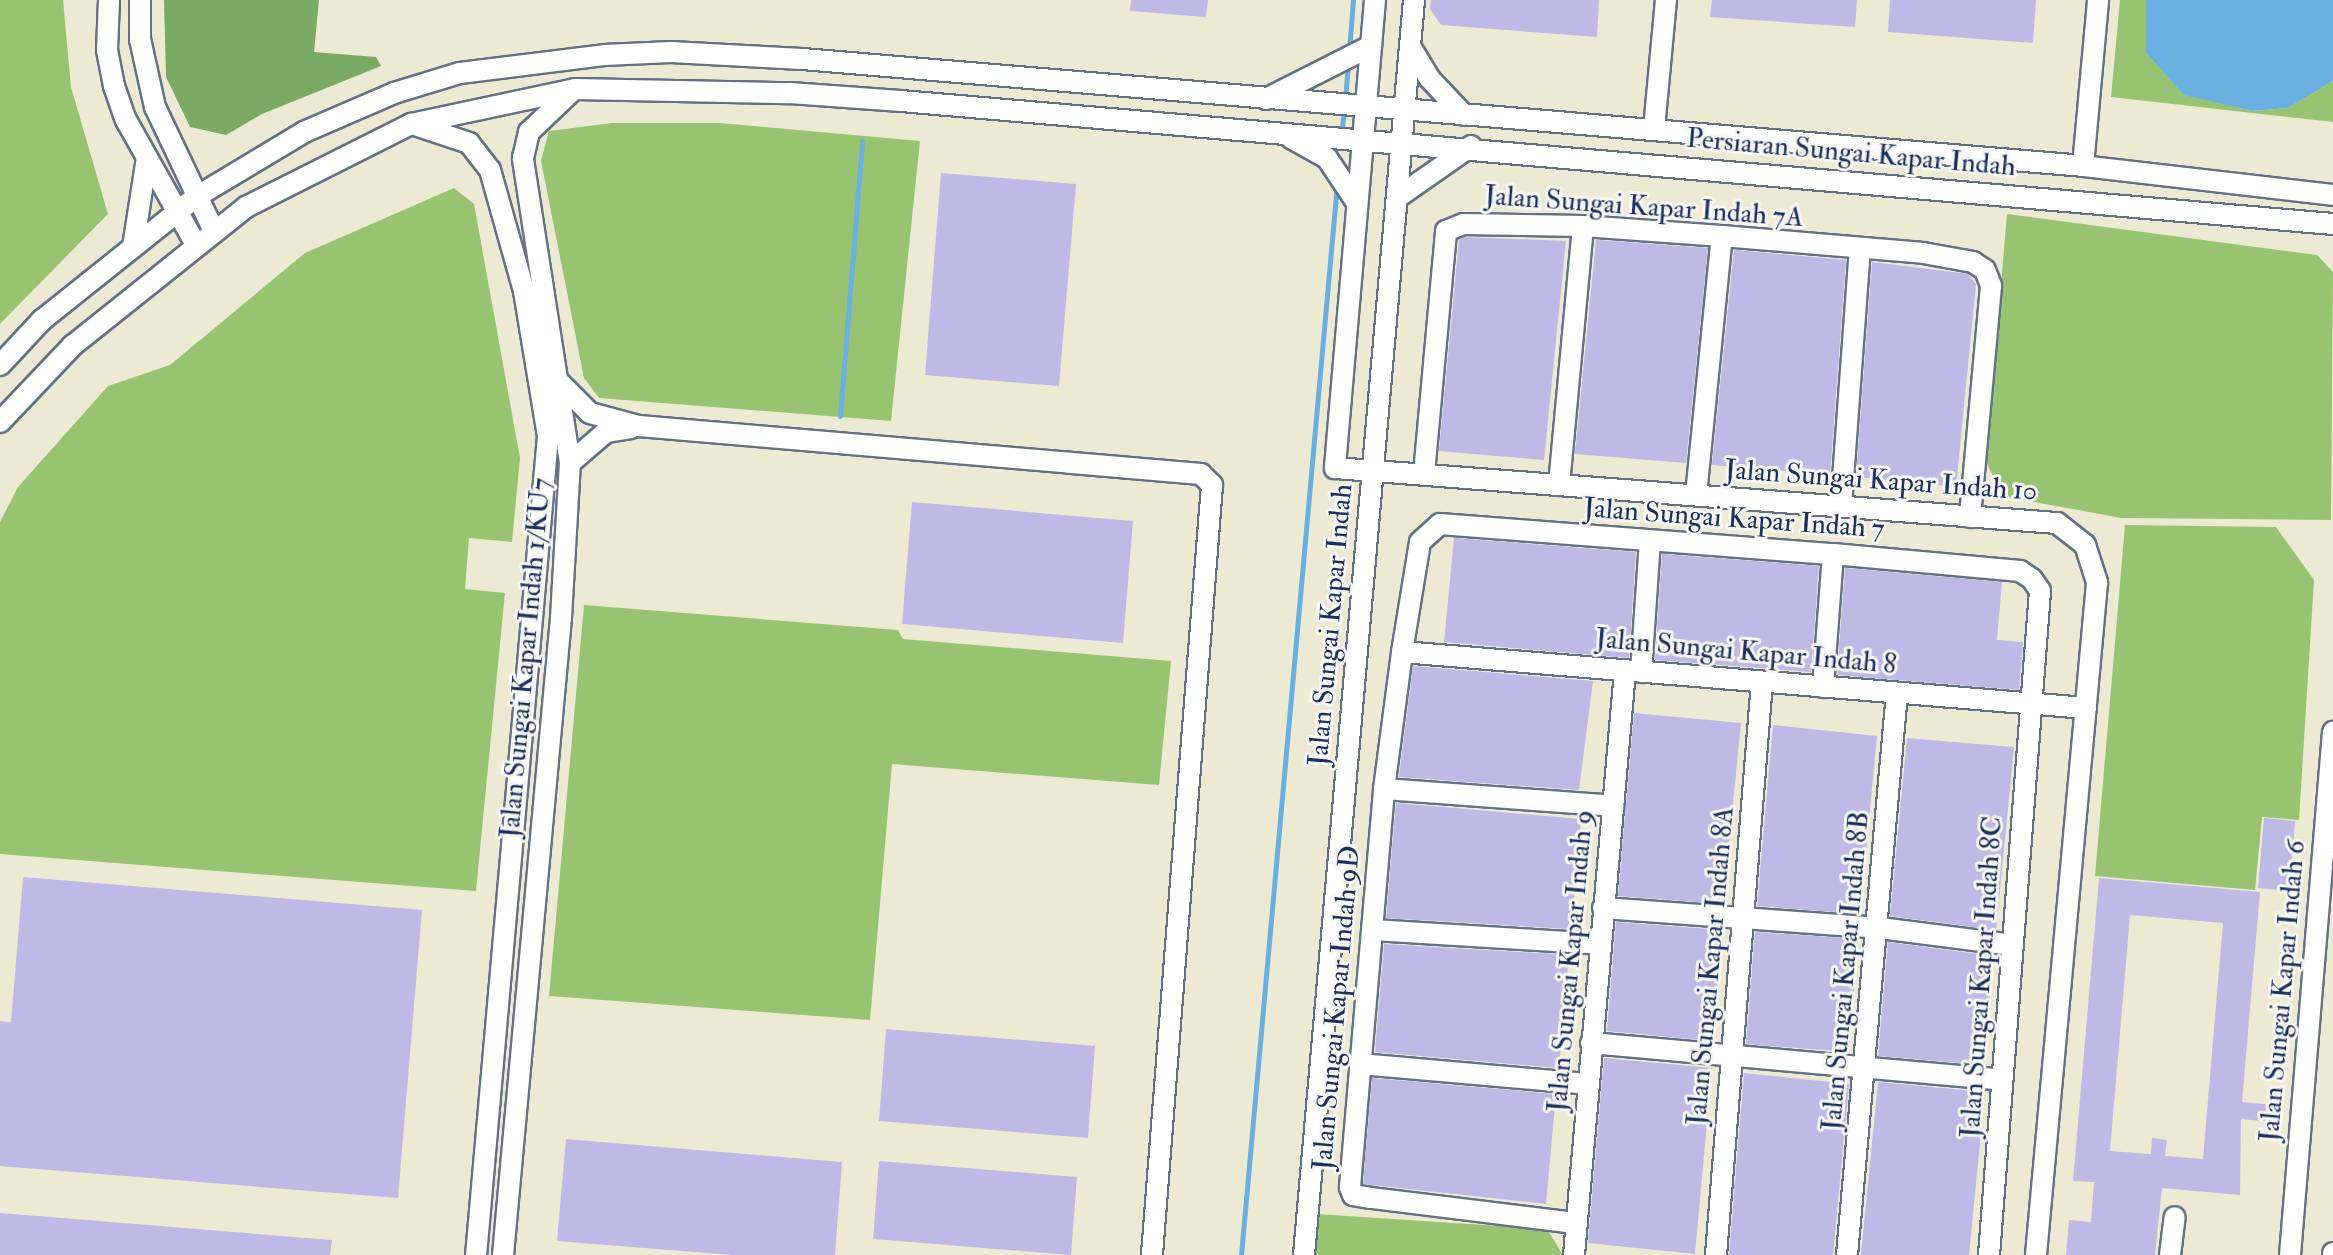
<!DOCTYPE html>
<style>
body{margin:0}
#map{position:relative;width:2333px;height:1255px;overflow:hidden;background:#edead4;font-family:"IM FELL Double Pica",serif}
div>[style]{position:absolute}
.green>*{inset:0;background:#98c472}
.forest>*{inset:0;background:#7aaa64}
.water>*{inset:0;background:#69b0e0}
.stream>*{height:5px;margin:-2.5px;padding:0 2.5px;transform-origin:2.5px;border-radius:2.5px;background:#69b0e0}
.building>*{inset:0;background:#bfb9e6}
.roads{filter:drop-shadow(2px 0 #647087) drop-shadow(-2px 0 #647087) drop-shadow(0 2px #647087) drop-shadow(0 -2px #647087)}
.minor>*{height:20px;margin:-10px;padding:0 10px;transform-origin:10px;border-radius:10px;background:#fff}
span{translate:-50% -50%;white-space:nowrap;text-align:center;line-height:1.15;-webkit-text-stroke:6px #f6f6f2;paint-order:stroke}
.street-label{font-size:28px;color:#1b2f5e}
</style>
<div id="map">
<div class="green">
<i style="clip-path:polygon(0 0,63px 0,71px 87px,108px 214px,0 324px)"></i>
<i style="clip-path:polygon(2120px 0,2146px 0,2146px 53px,2184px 94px,2252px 111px,2288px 108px,2333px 81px,2333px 122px,2111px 97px)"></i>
<i style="clip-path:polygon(612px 123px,720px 123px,920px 141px,891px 421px,599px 398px,584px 378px,541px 161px,549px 131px)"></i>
<i style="clip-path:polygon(454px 188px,474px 204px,520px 458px,512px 542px,469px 538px,465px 589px,505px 593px,476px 891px,0 854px,0 522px,18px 487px,108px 386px,170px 365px,305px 253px)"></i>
<i style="clip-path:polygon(2007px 214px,2317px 255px,2333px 272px,2331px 520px,2121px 518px,2003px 496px,1986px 462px)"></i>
<i style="clip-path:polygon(2125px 525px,2276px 527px,2314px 580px,2299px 820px,2262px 817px,2255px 890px,2095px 876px)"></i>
<i style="clip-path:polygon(584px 605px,898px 630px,903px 639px,1171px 661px,1159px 785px,892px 764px,870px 1020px,549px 996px)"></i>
<i style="clip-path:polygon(1317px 1214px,1547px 1229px,1563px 1255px,1314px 1255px)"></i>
</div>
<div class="forest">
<i style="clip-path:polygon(164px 0,319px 0,314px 52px,376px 57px,381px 66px,262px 114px,226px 135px,190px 127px,166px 77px)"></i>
</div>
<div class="water">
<i style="clip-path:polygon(2146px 0,2333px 0,2333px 81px,2288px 108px,2252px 111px,2184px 95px,2146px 53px)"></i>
</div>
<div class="stream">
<i style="left:1349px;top:51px;width:51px;rotate:-85.5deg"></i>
<i style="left:1345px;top:99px;width:34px;rotate:-85deg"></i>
<i style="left:1341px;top:135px;width:26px;rotate:-83deg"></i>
<i style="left:840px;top:416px;width:276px;rotate:-85.4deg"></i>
<i style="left:1241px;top:1255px;width:1075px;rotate:-84.88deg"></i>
</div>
<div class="building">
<i style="clip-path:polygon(1131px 0,1208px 0,1206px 17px,1130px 11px)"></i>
<i style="clip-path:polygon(1431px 0,1599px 0,1597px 37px,1441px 25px,1430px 9px)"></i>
<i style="clip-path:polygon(1712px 0,1857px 0,1855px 27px,1710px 17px)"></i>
<i style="clip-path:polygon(1890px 0,2036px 0,2033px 43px,1888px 32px)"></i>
<i style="clip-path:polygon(941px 173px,1076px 184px,1059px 386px,925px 375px)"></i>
<i style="clip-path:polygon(1465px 237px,1566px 241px,1544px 460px,1439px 451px,1459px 240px)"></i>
<i style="clip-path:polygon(1596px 240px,1708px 248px,1686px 463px,1575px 454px)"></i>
<i style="clip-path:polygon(1734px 250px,1846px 260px,1830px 475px,1712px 465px)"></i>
<i style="clip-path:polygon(1872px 262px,1968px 274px,1976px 284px,1956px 487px,1856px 477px)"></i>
<i style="clip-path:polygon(912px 502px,1133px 521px,1123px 643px,902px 624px)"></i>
<i style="clip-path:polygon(1454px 538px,1636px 552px,1629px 658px,1444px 642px)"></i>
<i style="clip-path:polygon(1662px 554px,1819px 566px,1811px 672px,1655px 660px)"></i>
<i style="clip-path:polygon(1845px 568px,2002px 582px,1997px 640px,2023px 642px,2019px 690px,1837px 675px)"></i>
<i style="clip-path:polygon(1413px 666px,1593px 681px,1579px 790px,1399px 777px)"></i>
<i style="clip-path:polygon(1634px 713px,1741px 723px,1723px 904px,1618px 896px)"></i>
<i style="clip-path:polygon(1773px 725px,1877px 736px,1860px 914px,1757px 906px)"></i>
<i style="clip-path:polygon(1907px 738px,2014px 747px,1996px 930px,1890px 916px)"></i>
<i style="clip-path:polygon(1396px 803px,1581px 819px,1571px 929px,1386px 918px)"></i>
<i style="clip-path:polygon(2264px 818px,2295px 821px,2289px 891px,2258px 888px)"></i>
<i style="clip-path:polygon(23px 877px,422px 910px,398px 1198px,0 1166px,0 1021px,11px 1022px)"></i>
<i style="clip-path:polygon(evenodd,2099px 878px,2260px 892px,2242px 1102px,2274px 1105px,2272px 1122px,2241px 1119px,2240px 1195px,2162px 1188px,2155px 1255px,2066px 1255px,2069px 1220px,2091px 1222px,2094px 1182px,2073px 1181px,2099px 878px,2130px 915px,2223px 923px,2203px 1159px,2165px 1156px,2167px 1140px,2152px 1138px,2151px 1154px,2110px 1151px,2130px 915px)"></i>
<i style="clip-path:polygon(1616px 922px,1723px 930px,1713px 1041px,1607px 1031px)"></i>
<i style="clip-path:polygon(1755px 932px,1858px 939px,1849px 1052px,1746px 1044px)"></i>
<i style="clip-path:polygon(1888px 942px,1993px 956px,1984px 1065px,1878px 1056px)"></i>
<i style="clip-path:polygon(1384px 944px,1569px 955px,1559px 1068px,1375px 1052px)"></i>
<i style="clip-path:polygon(886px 1029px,1095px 1046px,1088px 1138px,879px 1121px)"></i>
<i style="clip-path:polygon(1604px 1058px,1712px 1068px,1695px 1254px,1588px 1243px)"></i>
<i style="clip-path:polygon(1744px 1073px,1849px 1084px,1833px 1255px,1729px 1255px)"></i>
<i style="clip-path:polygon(1372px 1078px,1556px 1094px,1546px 1204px,1363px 1184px)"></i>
<i style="clip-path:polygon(1878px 1082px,1985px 1092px,1969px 1255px,1861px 1255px)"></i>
<i style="clip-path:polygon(566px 1139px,842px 1162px,835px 1255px,732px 1255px,557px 1241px)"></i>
<i style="clip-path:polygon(879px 1161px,1077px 1177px,1071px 1255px,873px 1239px)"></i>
<i style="clip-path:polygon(0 1213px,332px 1240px,330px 1255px,0 1255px)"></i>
</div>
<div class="roads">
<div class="minor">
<i style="left:109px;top:0;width:50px;rotate:92.3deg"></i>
<i style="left:107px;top:50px;width:37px;rotate:79deg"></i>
<i style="left:114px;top:86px;width:36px;rotate:71deg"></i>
<i style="left:126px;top:120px;width:141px;rotate:60.7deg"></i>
<i style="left:140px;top:0;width:39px;rotate:90deg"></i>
<i style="left:140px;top:39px;width:70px;rotate:77.6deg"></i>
<i style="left:155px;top:107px;width:135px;rotate:64.6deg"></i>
<i style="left:1375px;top:0;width:470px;rotate:94.9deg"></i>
<i style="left:1335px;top:468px;width:724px;rotate:4.36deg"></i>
<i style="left:2057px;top:523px;width:36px;rotate:38deg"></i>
<i style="left:2085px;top:545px;width:40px;rotate:72deg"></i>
<i style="left:2097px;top:583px;width:675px;rotate:95.19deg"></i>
<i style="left:1410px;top:46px;width:37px;rotate:59deg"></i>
<i style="left:1429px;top:78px;width:51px;rotate:46.6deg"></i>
<i style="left:1266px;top:99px;width:118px;rotate:-26.8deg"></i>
<i style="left:418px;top:126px;width:54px;rotate:18.4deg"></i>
<i style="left:469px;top:143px;width:34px;rotate:52deg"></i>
<i style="left:490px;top:170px;width:126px;rotate:74.3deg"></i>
<i style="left:524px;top:291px;width:147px;rotate:80.6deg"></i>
<i style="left:548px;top:436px;width:822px;rotate:95.02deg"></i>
<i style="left:1654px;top:129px;width:130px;rotate:-84.7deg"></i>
<i style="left:1291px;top:138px;width:41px;rotate:29.1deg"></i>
<i style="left:1327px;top:158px;width:54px;rotate:56.3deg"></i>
<i style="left:2083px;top:166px;width:167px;rotate:-84.8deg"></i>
<i style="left:1398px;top:197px;width:89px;rotate:-34.9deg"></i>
<i style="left:133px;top:247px;width:90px;rotate:-81.1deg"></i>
<i style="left:0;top:365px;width:62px;rotate:-47deg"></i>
<i style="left:42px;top:320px;width:197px;rotate:-38.6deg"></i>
<i style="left:196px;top:197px;width:126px;rotate:-31deg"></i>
<i style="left:304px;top:132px;width:98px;rotate:-23.4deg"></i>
<i style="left:394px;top:93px;width:69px;rotate:-16.9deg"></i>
<i style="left:460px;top:73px;width:145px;rotate:-7.1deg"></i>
<i style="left:604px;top:55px;width:67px;rotate:-2.6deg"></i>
<i style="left:671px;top:52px;width:131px;rotate:3.1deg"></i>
<i style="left:802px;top:59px;width:1285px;rotate:4.77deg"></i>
<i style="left:2083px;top:166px;width:252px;rotate:6.6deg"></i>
<i style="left:560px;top:383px;width:42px;rotate:45deg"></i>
<i style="left:590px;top:413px;width:51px;rotate:14.9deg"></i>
<i style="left:639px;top:426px;width:564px;rotate:4.88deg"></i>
<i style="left:1201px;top:474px;width:16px;rotate:45deg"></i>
<i style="left:1212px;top:485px;width:772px;rotate:94.46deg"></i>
<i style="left:0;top:422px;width:105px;rotate:-46.5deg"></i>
<i style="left:72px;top:346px;width:223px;rotate:-38.6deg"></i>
<i style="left:246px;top:207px;width:185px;rotate:-26.7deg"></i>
<i style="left:411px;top:124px;width:168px;rotate:-12deg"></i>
<i style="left:575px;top:89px;width:215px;rotate:1.1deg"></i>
<i style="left:790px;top:93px;width:111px;rotate:4.1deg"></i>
<i style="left:901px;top:101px;width:1437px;rotate:4.91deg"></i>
<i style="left:570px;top:463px;width:48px;rotate:-40.7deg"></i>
<i style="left:606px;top:432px;width:25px;rotate:-9deg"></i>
<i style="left:1424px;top:474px;width:244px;rotate:-84.8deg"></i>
<i style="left:1446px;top:231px;width:18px;rotate:-22deg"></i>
<i style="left:1463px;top:224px;width:120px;rotate:1deg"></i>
<i style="left:1583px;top:226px;width:139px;rotate:4.1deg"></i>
<i style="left:1722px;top:236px;width:202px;rotate:4.8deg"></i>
<i style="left:1923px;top:253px;width:51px;rotate:10.2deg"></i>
<i style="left:1973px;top:262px;width:14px;rotate:34deg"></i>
<i style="left:1985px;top:270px;width:17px;rotate:69deg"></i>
<i style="left:1991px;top:286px;width:232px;rotate:95.2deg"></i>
<i style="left:1559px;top:485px;width:260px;rotate:-84.7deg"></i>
<i style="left:1696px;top:495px;width:260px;rotate:-84.3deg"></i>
<i style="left:1841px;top:506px;width:258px;rotate:-85.8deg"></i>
<i style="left:1402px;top:652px;width:686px;rotate:4.68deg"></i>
<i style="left:1641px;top:672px;width:131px;rotate:-86.1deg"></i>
<i style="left:1823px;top:687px;width:133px;rotate:-85.7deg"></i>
<i style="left:1384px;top:789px;width:230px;rotate:4.2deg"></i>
<i style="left:1603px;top:908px;width:278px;rotate:4.1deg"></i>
<i style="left:1880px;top:928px;width:134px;rotate:7.3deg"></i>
<i style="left:1373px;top:930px;width:227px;rotate:3.5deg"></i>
<i style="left:1591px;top:1043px;width:413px;rotate:5.1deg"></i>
<i style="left:1360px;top:1064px;width:228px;rotate:5deg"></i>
<i style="left:1575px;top:1223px;width:206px;rotate:-173deg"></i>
<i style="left:1371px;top:1198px;width:18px;rotate:-171deg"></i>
<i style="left:1353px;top:1195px;width:9px;rotate:-111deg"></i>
<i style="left:1350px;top:1187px;width:399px;rotate:-85.1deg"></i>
<i style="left:1384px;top:789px;width:138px;rotate:-82.5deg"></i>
<i style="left:1402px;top:652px;width:111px;rotate:-80.7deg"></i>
<i style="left:1420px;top:542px;width:27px;rotate:-42deg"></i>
<i style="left:1440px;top:524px;width:394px;rotate:4.4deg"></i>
<i style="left:1833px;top:554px;width:188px;rotate:5.2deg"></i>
<i style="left:2020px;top:571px;width:14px;rotate:34deg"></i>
<i style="left:2032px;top:579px;width:14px;rotate:56deg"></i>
<i style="left:2040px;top:591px;width:666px;rotate:94.39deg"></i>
<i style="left:503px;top:1255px;width:640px;rotate:-84.8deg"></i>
<i style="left:561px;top:618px;width:155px;rotate:-86.7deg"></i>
<i style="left:570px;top:463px;width:309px;rotate:-98.8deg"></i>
<i style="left:523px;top:158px;width:27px;rotate:-77deg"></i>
<i style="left:529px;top:132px;width:59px;rotate:-43.6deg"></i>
<i style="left:1304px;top:1255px;width:1260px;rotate:-84.99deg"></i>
<i style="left:1574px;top:1255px;width:586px;rotate:-85.01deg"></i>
<i style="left:1716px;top:1255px;width:575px;rotate:-85.41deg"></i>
<i style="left:1847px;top:1255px;width:564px;rotate:-84.92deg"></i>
<i style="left:2170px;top:1255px;width:38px;rotate:-83deg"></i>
<i style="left:2290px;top:1255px;width:525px;rotate:-85.3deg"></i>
<i style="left:2333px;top:1255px;width:2px;rotate:-90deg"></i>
</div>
</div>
<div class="street-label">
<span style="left:1851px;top:153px;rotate:5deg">Persiaran Sungai Kapar Indah</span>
<span style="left:1644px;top:207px;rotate:4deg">Jalan Sungai Kapar Indah 7A</span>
<span style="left:1881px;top:481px;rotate:4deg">Jalan Sungai Kapar Indah 10</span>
<span style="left:1734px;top:519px;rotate:4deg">Jalan Sungai Kapar Indah 7</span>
<span style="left:1331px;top:625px;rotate:-85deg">Jalan Sungai Kapar Indah</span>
<span style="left:1746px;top:652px;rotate:5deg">Jalan Sungai Kapar Indah 8</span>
<span style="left:526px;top:658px;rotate:-85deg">Jalan Sungai Kapar Indah 1/KU7</span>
<span style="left:1571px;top:961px;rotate:-85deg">Jalan Sungai Kapar Indah 9</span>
<span style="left:1711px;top:966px;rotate:-85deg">Jalan Sungai Kapar Indah 8A</span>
<span style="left:1846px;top:971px;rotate:-85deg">Jalan Sungai Kapar Indah 8B</span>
<span style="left:1982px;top:977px;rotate:-86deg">Jalan Sungai Kapar Indah 8C</span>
<span style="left:2283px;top:991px;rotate:-85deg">Jalan Sungai Kapar Indah 6</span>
<span style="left:1337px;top:1008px;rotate:-85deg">Jalan Sungai Kapar Indah 9D</span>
</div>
</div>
